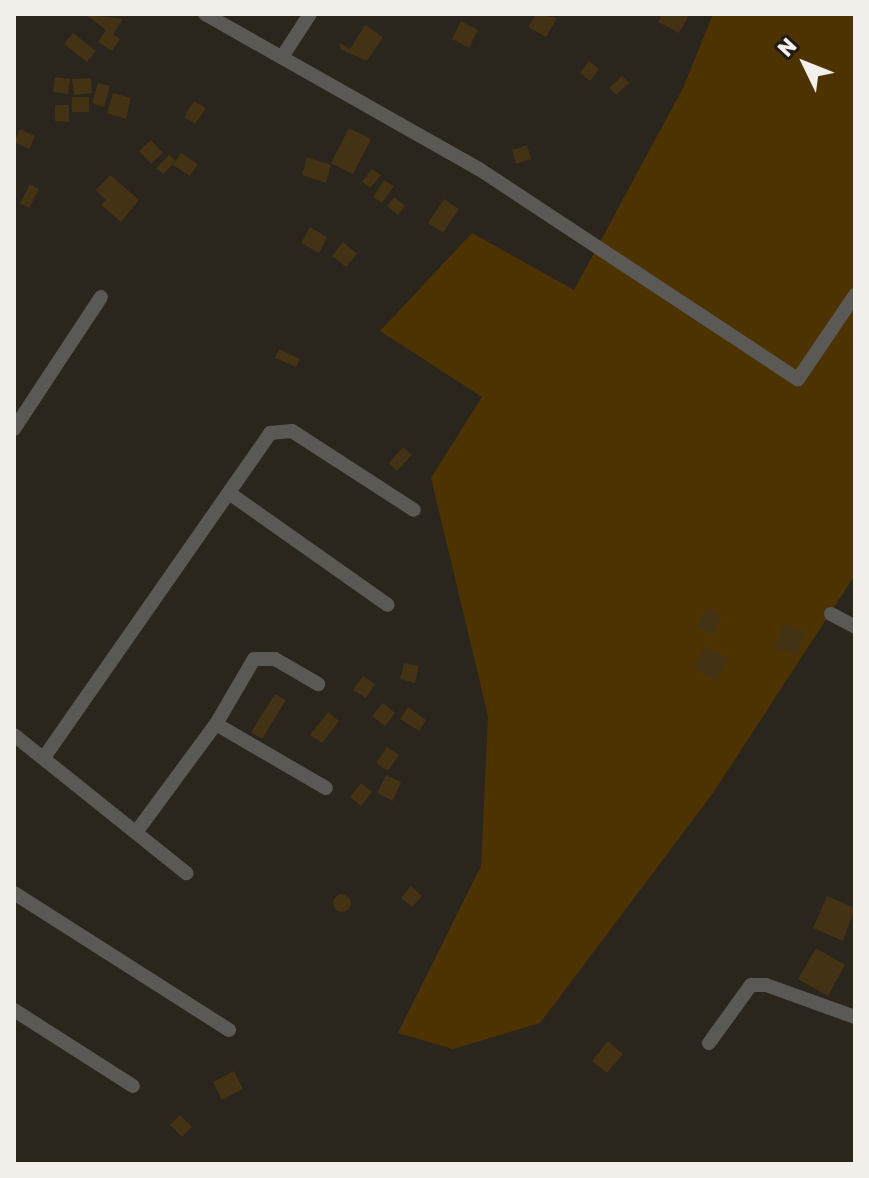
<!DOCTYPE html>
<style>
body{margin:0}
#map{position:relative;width:869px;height:1178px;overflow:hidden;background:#2a251d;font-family:Rubik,sans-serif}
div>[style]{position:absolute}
.green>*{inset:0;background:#4d3302}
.building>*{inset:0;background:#443214}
.round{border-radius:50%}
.minor>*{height:14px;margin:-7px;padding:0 7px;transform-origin:7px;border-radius:7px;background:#5b5955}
span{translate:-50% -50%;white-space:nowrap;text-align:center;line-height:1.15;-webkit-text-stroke:6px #201b14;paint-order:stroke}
.frame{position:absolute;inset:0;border:16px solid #f3f0eb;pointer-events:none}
.north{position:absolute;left:765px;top:24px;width:80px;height:80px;-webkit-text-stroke:6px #201b14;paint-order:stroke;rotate:313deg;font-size:22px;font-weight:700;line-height:32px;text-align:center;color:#f3f0eb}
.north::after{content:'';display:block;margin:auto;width:28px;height:36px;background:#f3f0eb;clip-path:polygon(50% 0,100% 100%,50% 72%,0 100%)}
</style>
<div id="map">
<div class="green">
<i style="clip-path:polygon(713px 14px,855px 14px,855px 575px,713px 793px,540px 1023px,453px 1049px,398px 1033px,481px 866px,488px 716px,431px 478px,482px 397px,380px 331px,472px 233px,574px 290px,683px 88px)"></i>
</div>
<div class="building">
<i style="clip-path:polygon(85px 14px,123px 19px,113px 34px,120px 39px,112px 51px,98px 42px,106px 30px)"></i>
<i style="clip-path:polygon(536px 14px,557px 18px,546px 37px,528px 27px)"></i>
<i style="clip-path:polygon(662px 14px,682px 14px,688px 17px,679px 33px,658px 22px)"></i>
<i style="clip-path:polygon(461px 21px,478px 30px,469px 48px,452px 39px)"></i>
<i style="clip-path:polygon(365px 25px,383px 37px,367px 61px,340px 49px,340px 43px,350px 49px)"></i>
<i style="clip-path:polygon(73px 33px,96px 51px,87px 62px,64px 44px)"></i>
<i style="clip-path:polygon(589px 61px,599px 69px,590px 81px,580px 73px)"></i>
<i style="clip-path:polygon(622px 76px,629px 83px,616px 95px,609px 88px)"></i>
<i style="clip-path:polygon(55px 77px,70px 79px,68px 94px,53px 92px)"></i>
<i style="clip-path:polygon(91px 78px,92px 93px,74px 95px,72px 79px)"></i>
<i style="clip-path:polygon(98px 83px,110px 86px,104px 107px,92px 103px)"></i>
<i style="clip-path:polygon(113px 93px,131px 98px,126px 119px,107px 113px)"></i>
<i style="clip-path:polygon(72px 97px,89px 97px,89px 112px,72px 112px)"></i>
<i style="clip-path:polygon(194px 101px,206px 108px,195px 124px,184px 117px)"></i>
<i style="clip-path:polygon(55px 105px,69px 105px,69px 122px,55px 121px)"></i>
<i style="clip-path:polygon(349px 128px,371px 139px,353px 174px,331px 163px)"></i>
<i style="clip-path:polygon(20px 129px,35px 136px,29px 149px,14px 142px)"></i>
<i style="clip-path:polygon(151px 140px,163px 153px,151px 164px,139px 151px)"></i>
<i style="clip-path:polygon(527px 145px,531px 159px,516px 164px,512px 150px)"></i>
<i style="clip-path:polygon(181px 153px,198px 164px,190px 176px,173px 165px)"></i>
<i style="clip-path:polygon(169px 155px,176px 161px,163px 174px,156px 168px)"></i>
<i style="clip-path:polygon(307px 157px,331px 165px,326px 183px,302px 175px)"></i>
<i style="clip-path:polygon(372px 169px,381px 175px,370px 188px,362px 182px)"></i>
<i style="clip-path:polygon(110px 175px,139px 200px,121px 222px,101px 205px,106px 200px,96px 190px)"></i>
<i style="clip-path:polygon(384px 180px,394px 186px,382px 203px,373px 197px)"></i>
<i style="clip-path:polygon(30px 184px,39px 189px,29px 208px,20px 203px)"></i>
<i style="clip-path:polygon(394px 197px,405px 206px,398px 215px,387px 206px)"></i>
<i style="clip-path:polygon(444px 199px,459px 209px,443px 233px,428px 223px)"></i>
<i style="clip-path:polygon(310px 227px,327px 237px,319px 253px,301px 243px)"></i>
<i style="clip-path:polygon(343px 242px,357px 254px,346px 267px,332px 256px)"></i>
<i style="clip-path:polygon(279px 349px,300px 359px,296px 367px,275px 358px)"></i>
<i style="clip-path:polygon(403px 447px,412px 455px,397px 471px,389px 463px)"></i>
<i style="clip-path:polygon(706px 608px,722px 616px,713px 635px,697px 627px)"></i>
<i style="clip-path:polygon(783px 624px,805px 632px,797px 655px,775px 648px)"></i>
<i style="clip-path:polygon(706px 646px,729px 659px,716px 681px,693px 667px)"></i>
<i style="clip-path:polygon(404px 663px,419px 666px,415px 683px,400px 679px)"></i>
<i style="clip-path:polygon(363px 676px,375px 684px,366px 698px,353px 690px)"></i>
<i style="clip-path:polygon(275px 694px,286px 700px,262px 739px,251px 732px)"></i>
<i style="clip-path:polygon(383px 703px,395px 713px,385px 726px,372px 716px)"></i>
<i style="clip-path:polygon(408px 707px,426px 720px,419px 731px,400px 719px)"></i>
<i style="clip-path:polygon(328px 712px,339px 721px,322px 743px,310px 735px)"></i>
<i style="clip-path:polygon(387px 747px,399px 755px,388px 771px,376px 763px)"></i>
<i style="clip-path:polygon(386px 775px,401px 782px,393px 801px,377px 793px)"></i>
<i style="clip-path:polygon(361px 783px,372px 792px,361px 806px,350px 797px)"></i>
<i style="clip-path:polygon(411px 886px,422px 896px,412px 907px,401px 898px)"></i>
<i class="round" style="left:333px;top:894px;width:18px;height:18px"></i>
<i style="clip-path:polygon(827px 896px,855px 908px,843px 941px,813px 928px)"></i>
<i style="clip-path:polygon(816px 948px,845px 965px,828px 996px,798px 979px)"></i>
<i style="clip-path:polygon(608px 1041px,623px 1054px,607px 1073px,592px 1061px)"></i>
<i style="clip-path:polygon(234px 1071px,243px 1089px,222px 1100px,213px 1082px)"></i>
<i style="clip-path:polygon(180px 1115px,192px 1127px,182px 1137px,170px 1125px)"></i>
</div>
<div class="minor">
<i style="left:205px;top:14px;width:315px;rotate:29.5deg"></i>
<i style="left:479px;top:169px;width:382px;rotate:33.4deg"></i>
<i style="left:798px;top:379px;width:102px;rotate:-55.8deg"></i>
<i style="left:282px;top:57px;width:51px;rotate:-56.9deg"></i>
<i style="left:14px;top:429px;width:158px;rotate:-56.6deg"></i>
<i style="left:229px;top:493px;width:194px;rotate:35.2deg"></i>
<i style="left:831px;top:614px;width:27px;rotate:28deg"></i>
<i style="left:216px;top:724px;width:127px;rotate:30.2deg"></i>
<i style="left:14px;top:735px;width:221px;rotate:38.7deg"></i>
<i style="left:45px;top:756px;width:394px;rotate:-55.1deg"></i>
<i style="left:270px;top:433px;width:22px;rotate:-5deg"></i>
<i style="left:292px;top:431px;width:145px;rotate:32.9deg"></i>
<i style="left:137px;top:831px;width:133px;rotate:-53.6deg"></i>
<i style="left:216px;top:724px;width:75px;rotate:-59.7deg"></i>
<i style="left:254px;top:659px;width:21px"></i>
<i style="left:275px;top:659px;width:50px;rotate:30.2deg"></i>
<i style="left:14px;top:893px;width:255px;rotate:32.5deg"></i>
<i style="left:14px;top:1010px;width:141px;rotate:32.6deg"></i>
<i style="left:709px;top:1043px;width:72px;rotate:-54.1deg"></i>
<i style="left:751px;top:985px;width:15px"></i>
<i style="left:766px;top:985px;width:95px;rotate:19.8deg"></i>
</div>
<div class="frame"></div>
<div class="north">N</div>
</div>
